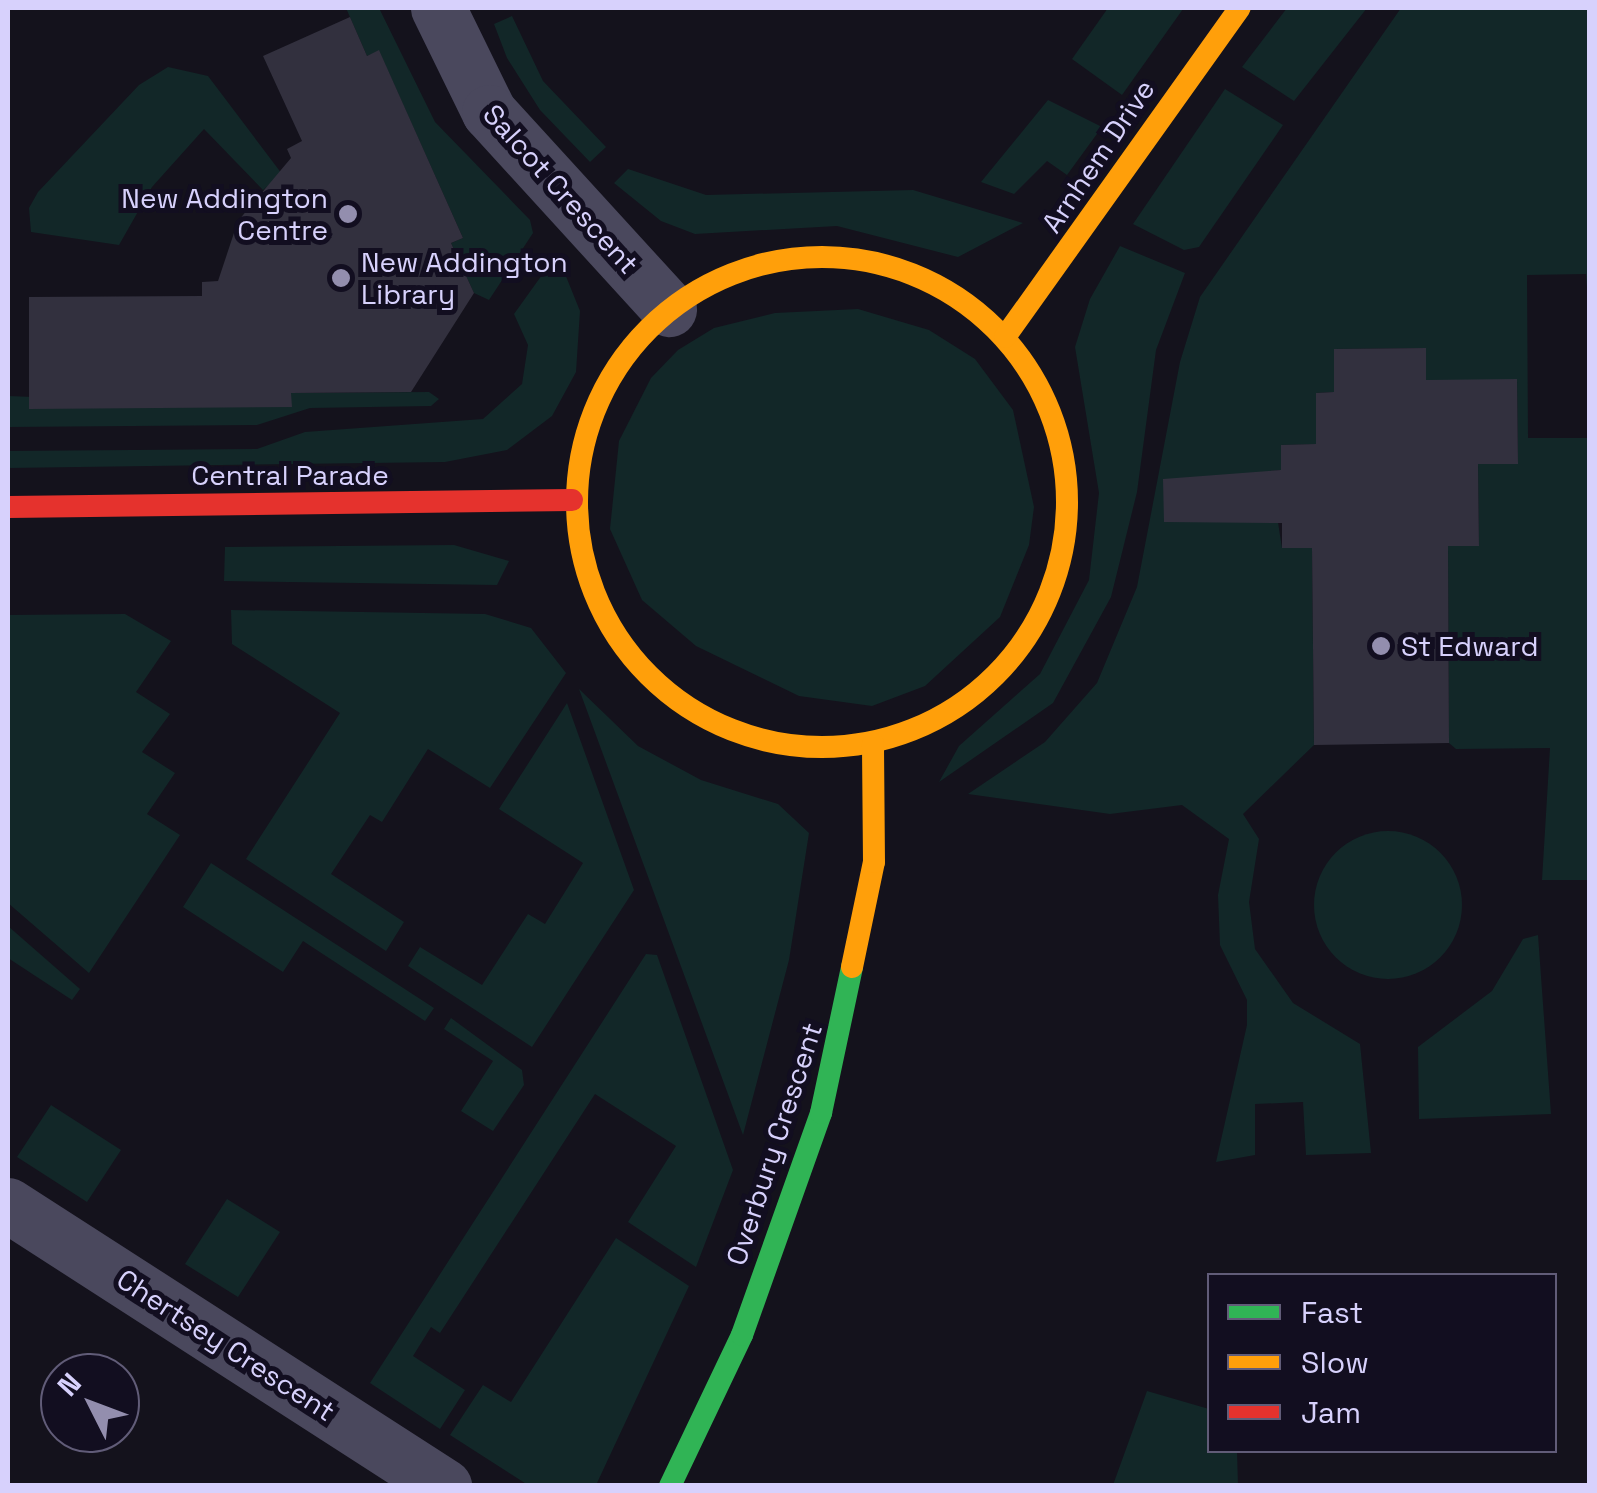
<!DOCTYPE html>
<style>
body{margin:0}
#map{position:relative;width:1597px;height:1493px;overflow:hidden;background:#14121c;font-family:"Space Grotesk",sans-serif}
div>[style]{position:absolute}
.green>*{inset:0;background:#122728}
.round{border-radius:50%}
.building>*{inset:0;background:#32303e}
.street>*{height:55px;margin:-27.5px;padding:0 27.5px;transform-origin:27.5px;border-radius:27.5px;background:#4a485d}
.fast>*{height:22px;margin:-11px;padding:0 11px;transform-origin:11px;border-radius:11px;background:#30b455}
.slow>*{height:22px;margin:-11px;padding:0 11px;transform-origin:11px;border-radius:11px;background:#ff9f0a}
.slow>.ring{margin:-11px;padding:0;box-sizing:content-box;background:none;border:22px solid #ff9f0a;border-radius:50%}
.jam>*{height:22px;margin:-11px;padding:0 11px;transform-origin:11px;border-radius:11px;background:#e5322d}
.dots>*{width:28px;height:28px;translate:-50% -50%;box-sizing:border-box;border:5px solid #120e20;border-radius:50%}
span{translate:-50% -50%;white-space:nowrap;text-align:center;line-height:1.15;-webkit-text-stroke:10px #120e20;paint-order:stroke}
.street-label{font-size:28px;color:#d7d1fc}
.poi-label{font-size:28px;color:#d7d1fc}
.right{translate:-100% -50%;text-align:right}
.left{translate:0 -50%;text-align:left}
.frame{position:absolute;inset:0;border:10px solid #d7d1fc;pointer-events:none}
.legend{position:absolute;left:1207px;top:1273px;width:350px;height:180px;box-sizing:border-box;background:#120e20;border:2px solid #615c78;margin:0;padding:12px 18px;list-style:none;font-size:30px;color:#d7d1fc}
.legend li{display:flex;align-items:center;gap:20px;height:50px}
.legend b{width:50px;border:2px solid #615c78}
.north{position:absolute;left:40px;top:1353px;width:100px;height:100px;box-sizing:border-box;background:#120e20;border:2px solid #615c78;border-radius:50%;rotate:312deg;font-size:28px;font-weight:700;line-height:40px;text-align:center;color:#d7d1fc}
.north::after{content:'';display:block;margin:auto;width:35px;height:45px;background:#938eae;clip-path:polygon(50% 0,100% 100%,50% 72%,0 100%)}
</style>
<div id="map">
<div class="green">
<i style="clip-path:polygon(346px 8px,379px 8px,435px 122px,530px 220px,533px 233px,489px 300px,474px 293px,451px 243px,463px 238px,379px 51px,367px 56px)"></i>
<i style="clip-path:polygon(1108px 8px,1183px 9px,1122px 95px,1072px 59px)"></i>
<i style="clip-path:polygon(1287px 8px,1367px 8px,1294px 101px,1242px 67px)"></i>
<i style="clip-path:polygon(1401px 8px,1589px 8px,1589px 316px,1586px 274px,1527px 275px,1528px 438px,1589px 438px,1589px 880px,1542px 880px,1550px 748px,1456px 749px,1449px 743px,1448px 546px,1479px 545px,1478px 464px,1518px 464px,1517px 380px,1426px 380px,1426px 348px,1334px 349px,1334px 392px,1316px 393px,1316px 436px,1328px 437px,1328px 444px,1281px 445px,1281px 470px,1270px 471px,1282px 548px,1312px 548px,1314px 745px,1243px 814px,1259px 839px,1249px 902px,1255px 949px,1293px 1003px,1360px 1044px,1371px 1153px,1306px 1155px,1303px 1102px,1255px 1104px,1255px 1155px,1216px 1162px,1247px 1025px,1247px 1000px,1220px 945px,1218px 895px,1229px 839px,1182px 805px,1110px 814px,968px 794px,1045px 742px,1097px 683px,1137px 587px,1180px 362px,1200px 297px)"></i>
<i style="clip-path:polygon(512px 16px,543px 81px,606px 147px,590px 162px,540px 110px,507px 58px,494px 24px)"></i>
<i style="clip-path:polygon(168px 67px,208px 76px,282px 174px,263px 190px,204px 129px,152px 187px,119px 245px,31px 232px,29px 208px,38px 192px,139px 85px)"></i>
<i style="clip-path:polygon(1225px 89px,1283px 125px,1199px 247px,1184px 250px,1133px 224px)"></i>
<i style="clip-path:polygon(1048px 100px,1102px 127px,1067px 175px,1047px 161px,1014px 194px,981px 182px)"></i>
<i style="clip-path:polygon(628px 169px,706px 195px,913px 190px,1023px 223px,958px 257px,837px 226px,695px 234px,661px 221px,614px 183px)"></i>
<i style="clip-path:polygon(1120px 246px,1185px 273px,1156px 350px,1137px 492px,1111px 597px,1053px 703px,939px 782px,959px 746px,1040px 674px,1089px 580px,1099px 493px,1075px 347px,1090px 299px)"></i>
<i style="clip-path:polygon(557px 254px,580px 311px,576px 372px,552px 416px,507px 450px,445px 462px,8px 468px,8px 451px,257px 449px,305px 432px,483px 419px,522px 384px,528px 345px,514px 314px)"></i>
<i style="clip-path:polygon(858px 309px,929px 330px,975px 359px,1013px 410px,1034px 507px,1029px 545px,1000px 617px,925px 686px,872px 706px,799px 696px,696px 646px,642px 600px,610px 529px,619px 441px,651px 378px,678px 350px,714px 328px,775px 313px)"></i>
<i style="clip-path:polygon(429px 392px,439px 399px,431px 406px,310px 408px,257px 425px,8px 427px,8px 396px,291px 407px,291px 393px)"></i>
<i style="clip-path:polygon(454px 545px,509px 561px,497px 585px,224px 581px,225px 547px)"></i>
<i style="clip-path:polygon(231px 610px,485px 614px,531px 628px,566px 673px,490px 788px,428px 749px,382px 822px,370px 815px,331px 874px,404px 922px,386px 951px,246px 859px,340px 713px,232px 644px)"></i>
<i style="clip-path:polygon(125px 614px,171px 641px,136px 692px,170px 714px,142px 752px,175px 773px,147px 814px,180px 835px,89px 973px,8px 903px,8px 615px)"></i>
<i style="clip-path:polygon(579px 689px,638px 746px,701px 780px,778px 804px,809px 833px,789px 960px,743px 1135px)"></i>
<i style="clip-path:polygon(567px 703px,634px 890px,532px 1047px,408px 966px,420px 947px,482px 985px,528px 914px,545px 924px,583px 863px,499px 809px)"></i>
<i class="round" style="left:1314px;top:831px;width:148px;height:148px"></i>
<i style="clip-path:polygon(211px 863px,434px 1008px,425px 1021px,303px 941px,283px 972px,183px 907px)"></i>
<i style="clip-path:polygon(8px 926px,80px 989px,72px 1000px,8px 958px)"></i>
<i style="clip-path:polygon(1538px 935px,1551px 1114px,1419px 1119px,1418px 1047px,1492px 991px,1523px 939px)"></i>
<i style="clip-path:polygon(646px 954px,657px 955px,733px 1170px,696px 1267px,628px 1222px,676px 1146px,595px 1094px,440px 1333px,431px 1327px,413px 1356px,465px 1390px,440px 1429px,370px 1383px)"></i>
<i style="clip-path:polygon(451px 1018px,522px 1070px,524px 1085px,493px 1131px,461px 1111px,493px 1061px,444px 1029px)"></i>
<i style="clip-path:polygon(51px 1105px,121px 1150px,87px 1202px,17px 1157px)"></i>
<i style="clip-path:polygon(227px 1199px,280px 1232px,238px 1297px,185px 1264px)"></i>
<i style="clip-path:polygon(616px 1238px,689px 1286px,597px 1483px,528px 1485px,450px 1435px,483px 1385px,511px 1402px)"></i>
<i style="clip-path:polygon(1147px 1391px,1209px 1409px,1210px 1450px,1237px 1451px,1238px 1485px,1113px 1485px)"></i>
</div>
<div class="building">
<i style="clip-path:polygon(350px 17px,367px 56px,379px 50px,463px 238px,451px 243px,474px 293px,411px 392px,291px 393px,292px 407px,29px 409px,29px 297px,202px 296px,202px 282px,218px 281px,238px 221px,291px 158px,287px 149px,302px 141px,263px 56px)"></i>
<i style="clip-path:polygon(1426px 348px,1426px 380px,1517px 379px,1518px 464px,1478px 464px,1479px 546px,1448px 546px,1449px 743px,1314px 745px,1312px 548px,1282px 548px,1282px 523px,1164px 522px,1163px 479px,1281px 470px,1281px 445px,1316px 444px,1316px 393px,1334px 392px,1334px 349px)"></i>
</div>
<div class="street">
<i style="left:438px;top:8px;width:116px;rotate:63.9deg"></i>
<i style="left:489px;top:112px;width:267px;rotate:47.6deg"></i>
<i style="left:8px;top:1205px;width:519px;rotate:32.8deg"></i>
</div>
<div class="fast">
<i style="left:670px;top:1486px;width:167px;rotate:-64.5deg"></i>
<i style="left:742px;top:1335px;width:236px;rotate:-70.4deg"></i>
<i style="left:821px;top:1113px;width:149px;rotate:-78deg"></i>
</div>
<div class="slow">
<i class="ring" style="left:577px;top:257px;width:468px;height:468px"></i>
<i style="left:1005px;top:337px;width:404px;rotate:-54.5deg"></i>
<i style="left:852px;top:967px;width:107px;rotate:-78.2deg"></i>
<i style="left:874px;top:862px;width:118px;rotate:-90.5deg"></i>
</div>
<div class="jam">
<i style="left:8px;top:507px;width:564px;rotate:-0.71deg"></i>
</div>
<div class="dots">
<i style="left:348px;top:214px;background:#938eae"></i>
<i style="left:341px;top:278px;background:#938eae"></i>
<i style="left:1381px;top:646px;background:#938eae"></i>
</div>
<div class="street-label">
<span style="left:1098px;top:156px;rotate:-56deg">Arnhem Drive</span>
<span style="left:561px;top:189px;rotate:48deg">Salcot Crescent</span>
<span style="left:290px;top:475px">Central Parade</span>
<span style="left:774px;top:1144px;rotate:-72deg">Overbury Crescent</span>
<span style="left:226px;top:1345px;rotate:33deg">Chertsey Crescent</span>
</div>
<div class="poi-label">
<span class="right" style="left:328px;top:214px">New Addington<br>Centre</span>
<span class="left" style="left:361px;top:278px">New Addington<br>Library</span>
<span class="left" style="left:1401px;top:646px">St Edward</span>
</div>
<div class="frame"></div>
<ul class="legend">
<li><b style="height:12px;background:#30b455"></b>Fast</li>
<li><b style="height:12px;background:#ff9f0a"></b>Slow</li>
<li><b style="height:12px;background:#e5322d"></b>Jam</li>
</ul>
<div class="north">N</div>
</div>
